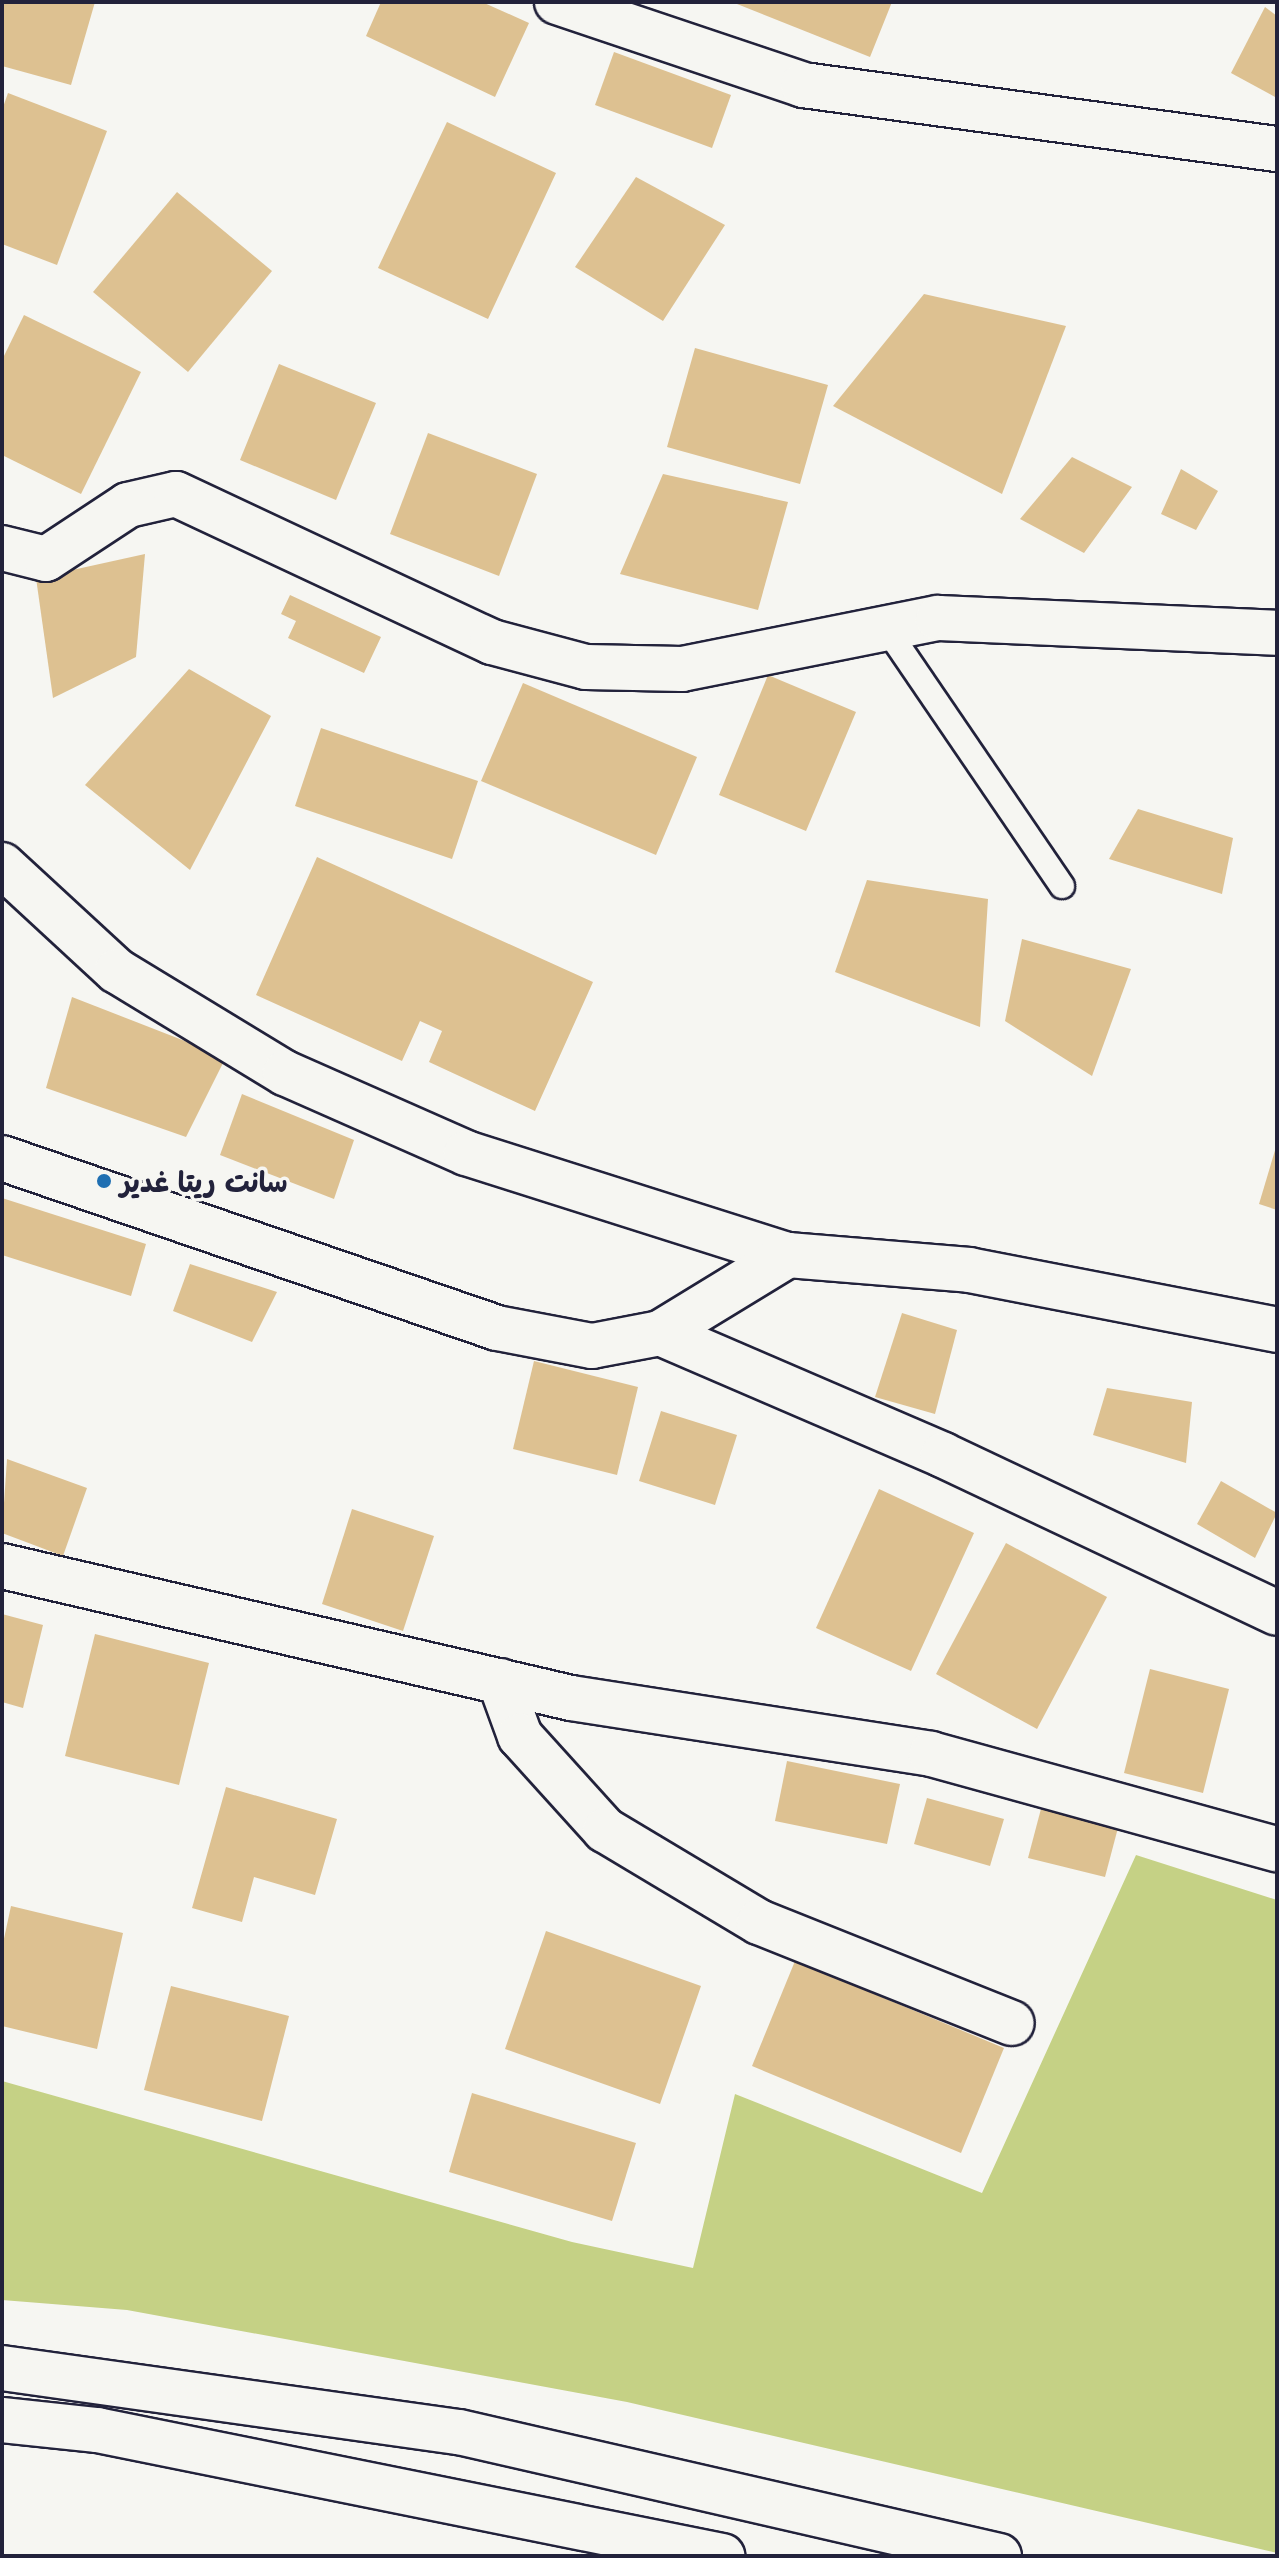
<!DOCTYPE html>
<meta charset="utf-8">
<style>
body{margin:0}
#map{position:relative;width:1279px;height:2558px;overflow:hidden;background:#f6f6f2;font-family:"Playpen Sans","Playpen Sans Arabic",sans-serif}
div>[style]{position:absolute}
.green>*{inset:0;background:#c5d185}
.building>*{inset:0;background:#ddc191}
.roads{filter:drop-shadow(2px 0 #22223b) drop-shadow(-2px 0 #22223b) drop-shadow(0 2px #22223b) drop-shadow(0 -2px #22223b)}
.service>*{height:24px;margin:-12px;padding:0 12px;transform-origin:12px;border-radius:12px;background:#f6f6f2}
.minor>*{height:44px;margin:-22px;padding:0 22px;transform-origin:22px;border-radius:22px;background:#f6f6f2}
.tertiary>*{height:44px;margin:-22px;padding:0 22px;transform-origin:22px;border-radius:22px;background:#f6f6f2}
.secondary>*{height:44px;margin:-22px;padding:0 22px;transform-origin:22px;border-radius:22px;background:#f6f6f2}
.dots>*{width:22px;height:22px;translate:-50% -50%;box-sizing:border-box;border:4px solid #f6f6f2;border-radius:50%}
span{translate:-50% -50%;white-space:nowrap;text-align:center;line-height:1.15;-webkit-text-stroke:7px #f6f6f2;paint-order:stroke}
.poi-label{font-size:28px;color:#22223b;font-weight:700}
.left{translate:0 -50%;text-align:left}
.frame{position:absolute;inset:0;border:4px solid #22223b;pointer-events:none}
</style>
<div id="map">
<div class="green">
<i style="clip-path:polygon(1136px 1855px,1277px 1900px,1277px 2553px,627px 2402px,127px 2310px,2px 2300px,2px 2081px,572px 2242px,693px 2268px,735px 2094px,982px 2193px)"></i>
</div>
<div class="building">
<i style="clip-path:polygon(2px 2px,95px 2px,71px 85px,2px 66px)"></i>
<i style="clip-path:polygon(381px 2px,482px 2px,529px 23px,495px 97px,366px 36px)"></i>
<i style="clip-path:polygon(732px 2px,892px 2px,870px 57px)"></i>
<i style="clip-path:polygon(1265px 7px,1277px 16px,1277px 98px,1231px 73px)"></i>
<i style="clip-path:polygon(614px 52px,731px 95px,712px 148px,595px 105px)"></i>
<i style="clip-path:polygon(8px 93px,107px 131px,57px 265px,2px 244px,2px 110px)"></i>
<i style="clip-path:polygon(447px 122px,556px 173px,488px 319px,378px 268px)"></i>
<i style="clip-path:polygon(636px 177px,725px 225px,663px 321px,575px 267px)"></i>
<i style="clip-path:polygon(177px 192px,272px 271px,188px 372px,93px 292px)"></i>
<i style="clip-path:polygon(924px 294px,1066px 326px,1002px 494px,833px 406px)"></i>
<i style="clip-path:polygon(24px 315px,141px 372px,81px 494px,2px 455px,2px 360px)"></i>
<i style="clip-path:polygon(695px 348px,828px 385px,800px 484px,667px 447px)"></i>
<i style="clip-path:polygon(279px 364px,376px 403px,336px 500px,240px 460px)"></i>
<i style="clip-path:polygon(428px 433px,537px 474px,499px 576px,390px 534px)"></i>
<i style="clip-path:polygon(1072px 457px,1132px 487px,1084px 553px,1020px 519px)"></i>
<i style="clip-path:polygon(1181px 469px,1218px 491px,1196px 530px,1161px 514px)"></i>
<i style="clip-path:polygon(663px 474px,788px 502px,758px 610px,620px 574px)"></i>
<i style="clip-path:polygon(145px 554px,136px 657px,53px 698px,36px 578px)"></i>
<i style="clip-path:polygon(290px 595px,381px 637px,364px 673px,288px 638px,296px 621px,281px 614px)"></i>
<i style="clip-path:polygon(189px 669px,271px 716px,190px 870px,85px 785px)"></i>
<i style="clip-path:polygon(768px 675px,856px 712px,806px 831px,719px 795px)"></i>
<i style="clip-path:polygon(523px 683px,697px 757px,656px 855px,481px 781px)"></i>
<i style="clip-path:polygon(321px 728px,478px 781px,452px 859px,295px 806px)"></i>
<i style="clip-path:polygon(1138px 809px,1233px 838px,1222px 894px,1109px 859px)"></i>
<i style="clip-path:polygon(317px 857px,593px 982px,535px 1111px,429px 1062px,442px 1031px,420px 1021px,402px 1061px,256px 995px)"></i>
<i style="clip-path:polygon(867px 880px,988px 899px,980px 1027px,835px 972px)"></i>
<i style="clip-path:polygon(1022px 939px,1131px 969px,1092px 1076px,1005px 1021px)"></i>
<i style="clip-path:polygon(72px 997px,226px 1057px,186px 1137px,46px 1088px)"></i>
<i style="clip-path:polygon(242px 1094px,354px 1140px,334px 1199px,220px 1155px)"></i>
<i style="clip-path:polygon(1276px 1147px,1277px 1147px,1277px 1210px,1259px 1204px)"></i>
<i style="clip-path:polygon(2px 1198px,146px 1244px,131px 1296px,2px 1255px)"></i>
<i style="clip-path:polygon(190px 1264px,277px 1292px,252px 1342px,173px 1311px)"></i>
<i style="clip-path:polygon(902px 1313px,957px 1330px,935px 1414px,875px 1397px)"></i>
<i style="clip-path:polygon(534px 1361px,638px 1387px,617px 1475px,513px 1449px)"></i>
<i style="clip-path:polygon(1107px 1388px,1192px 1402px,1186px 1463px,1093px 1435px)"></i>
<i style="clip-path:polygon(661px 1411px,737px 1435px,715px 1505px,639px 1481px)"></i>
<i style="clip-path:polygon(7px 1459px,87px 1488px,63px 1556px,2px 1533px)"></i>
<i style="clip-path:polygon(1221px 1481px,1277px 1513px,1255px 1558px,1197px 1524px)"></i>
<i style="clip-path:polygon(879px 1489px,974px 1533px,911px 1671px,816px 1628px)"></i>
<i style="clip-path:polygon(352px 1509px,434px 1536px,403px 1631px,322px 1604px)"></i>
<i style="clip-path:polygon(1006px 1543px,1107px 1597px,1037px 1729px,936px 1674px)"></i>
<i style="clip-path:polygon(2px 1614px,43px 1625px,23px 1708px,2px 1702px)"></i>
<i style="clip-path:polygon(95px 1634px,209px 1663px,179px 1785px,65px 1756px)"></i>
<i style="clip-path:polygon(1150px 1669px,1229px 1689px,1203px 1793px,1124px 1773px)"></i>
<i style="clip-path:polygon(787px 1761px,900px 1784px,887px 1844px,775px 1821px)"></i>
<i style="clip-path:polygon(226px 1787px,337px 1819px,315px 1895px,254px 1877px,242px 1922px,192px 1908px)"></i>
<i style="clip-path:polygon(927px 1798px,1004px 1819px,990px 1866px,914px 1844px)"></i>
<i style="clip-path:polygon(1042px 1805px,1119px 1824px,1105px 1877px,1028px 1858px)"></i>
<i style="clip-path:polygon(11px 1906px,123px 1933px,97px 2049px,2px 2026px,2px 1948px)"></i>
<i style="clip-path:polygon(546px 1931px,701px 1986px,660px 2104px,505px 2049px)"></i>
<i style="clip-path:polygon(795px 1961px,1004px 2048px,961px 2153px,752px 2066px)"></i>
<i style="clip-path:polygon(171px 1986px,289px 2016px,262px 2121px,144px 2090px)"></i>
<i style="clip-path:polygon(472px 2093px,636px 2143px,612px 2221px,449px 2172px)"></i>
</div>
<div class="roads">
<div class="service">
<i style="left:884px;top:625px;width:316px;rotate:55.7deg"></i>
</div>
<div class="minor">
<i style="left:2px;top:548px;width:45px;rotate:14deg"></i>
<i style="left:46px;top:559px;width:98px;rotate:-33.4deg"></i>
<i style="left:128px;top:505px;width:49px;rotate:-12.9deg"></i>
<i style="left:176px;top:494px;width:349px;rotate:25.1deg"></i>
<i style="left:492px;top:642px;width:97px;rotate:14.9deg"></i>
<i style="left:586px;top:667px;width:96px;rotate:1.2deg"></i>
<i style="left:682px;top:669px;width:261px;rotate:-11.3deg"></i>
<i style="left:938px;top:618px;width:339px;rotate:2.5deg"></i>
<i style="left:2px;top:865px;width:156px;rotate:42.7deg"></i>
<i style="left:117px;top:971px;width:197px;rotate:31.3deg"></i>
<i style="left:285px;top:1073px;width:198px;rotate:23.8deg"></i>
<i style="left:466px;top:1153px;width:338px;rotate:17.6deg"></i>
<i style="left:660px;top:1333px;width:308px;rotate:23.3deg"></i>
<i style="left:943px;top:1455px;width:369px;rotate:25.3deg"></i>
<i style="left:2px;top:1566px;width:584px;rotate:13.06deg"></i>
<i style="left:571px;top:1698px;width:364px;rotate:8.8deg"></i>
<i style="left:931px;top:1754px;width:359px;rotate:15.4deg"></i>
<i style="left:500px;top:1681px;width:59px;rotate:70deg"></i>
<i style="left:520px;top:1736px;width:127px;rotate:47.9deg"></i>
<i style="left:605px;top:1830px;width:179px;rotate:30.9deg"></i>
<i style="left:759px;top:1922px;width:272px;rotate:21.8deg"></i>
</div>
<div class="tertiary">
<i style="left:557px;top:2px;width:260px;rotate:18.6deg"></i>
<i style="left:803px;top:85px;width:478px;rotate:7.7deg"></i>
<i style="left:2px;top:1158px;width:523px;rotate:18.95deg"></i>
<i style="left:497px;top:1328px;width:97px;rotate:10.7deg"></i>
<i style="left:592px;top:1346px;width:69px;rotate:-10.8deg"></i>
<i style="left:660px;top:1333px;width:150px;rotate:-31.4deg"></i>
<i style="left:788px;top:1255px;width:182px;rotate:4.7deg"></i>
<i style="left:969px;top:1270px;width:314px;rotate:11deg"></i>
</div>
<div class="secondary">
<i style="left:2px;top:2368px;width:461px;rotate:8deg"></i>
<i style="left:459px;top:2432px;width:554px;rotate:12.93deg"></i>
<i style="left:2px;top:2420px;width:96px;rotate:6deg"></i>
<i style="left:97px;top:2430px;width:638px;rotate:11.4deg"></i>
</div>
</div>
<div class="dots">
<i style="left:104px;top:1181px;background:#1f6fb2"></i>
</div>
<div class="poi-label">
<span class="left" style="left:120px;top:1181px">سانت ريتا غدير</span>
</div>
<div class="frame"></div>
</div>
